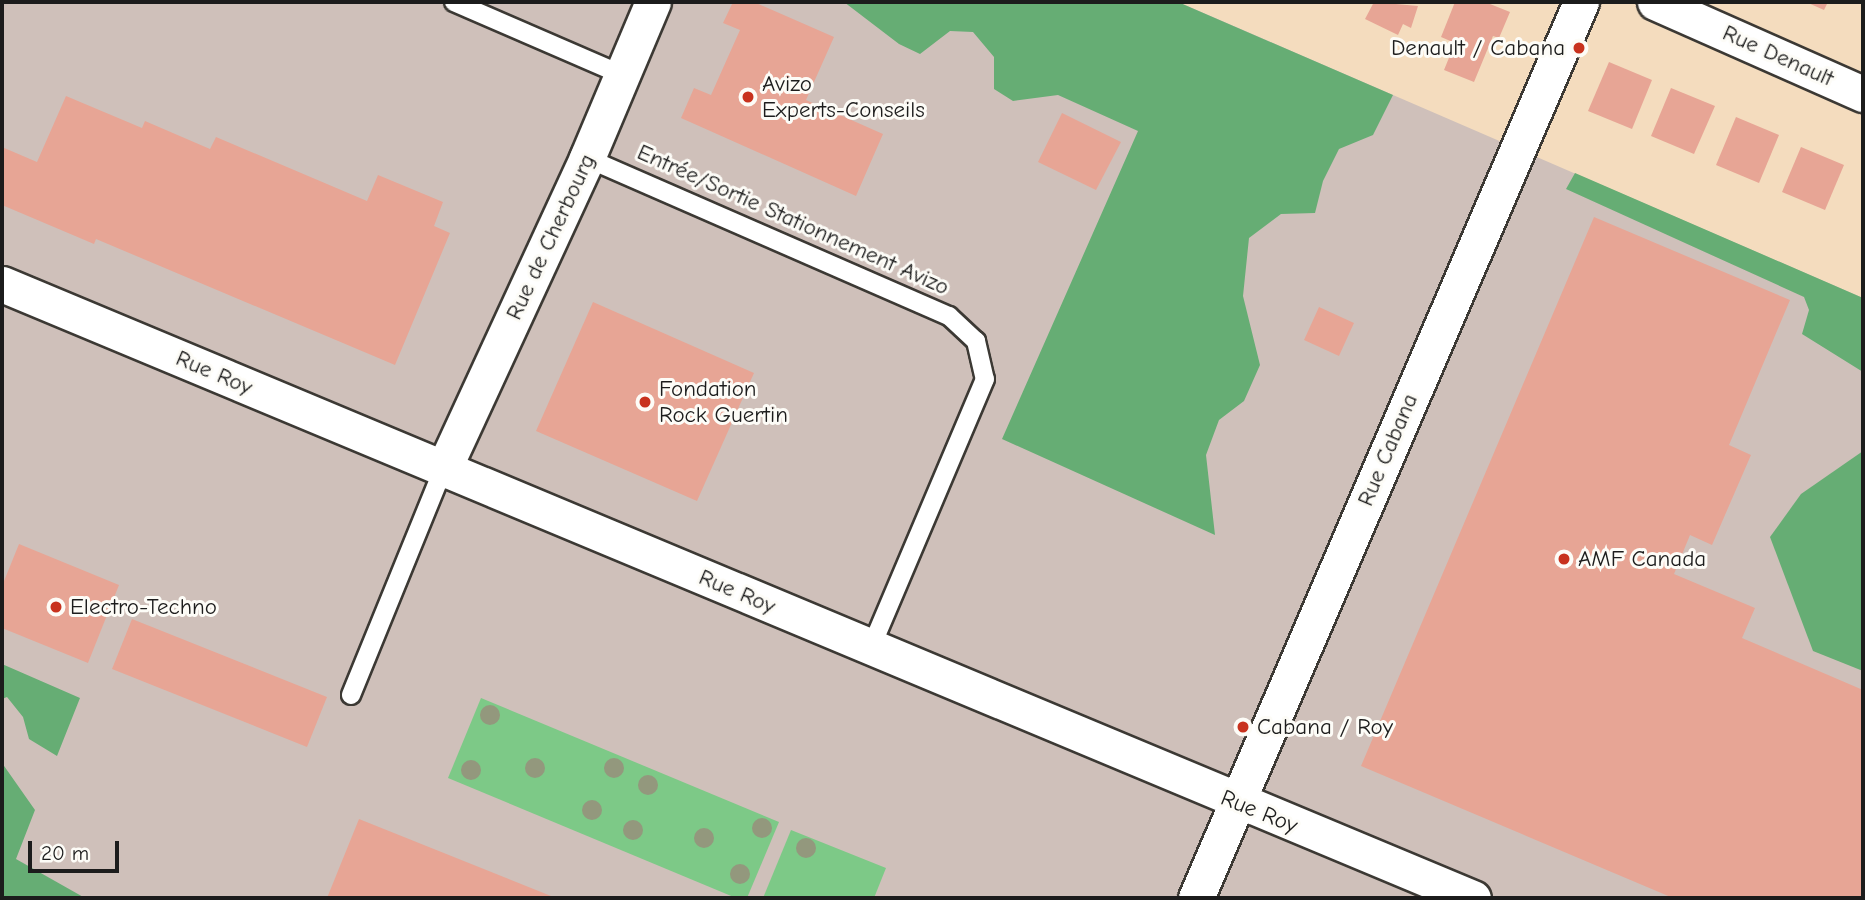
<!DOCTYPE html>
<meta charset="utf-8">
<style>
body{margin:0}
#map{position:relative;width:1865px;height:900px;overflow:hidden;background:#f4dcbe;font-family:"Comic Neue",sans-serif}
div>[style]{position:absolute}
.industrial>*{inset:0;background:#cfc0ba}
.green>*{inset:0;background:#7dc987}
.forest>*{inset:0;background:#66ad74}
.building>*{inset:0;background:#e7a595}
.roads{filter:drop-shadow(2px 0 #3c3934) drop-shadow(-2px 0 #3c3934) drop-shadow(0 2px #3c3934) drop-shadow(0 -2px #3c3934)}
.service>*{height:18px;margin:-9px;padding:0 9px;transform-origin:9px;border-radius:9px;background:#fff}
.minor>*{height:35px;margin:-17.5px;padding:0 17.5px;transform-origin:17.5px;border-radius:17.5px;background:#fff}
.trees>*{width:20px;height:20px;margin:-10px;border-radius:50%;background:#93987d}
.dots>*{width:19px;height:19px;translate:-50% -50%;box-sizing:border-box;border:4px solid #fdfcf7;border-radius:50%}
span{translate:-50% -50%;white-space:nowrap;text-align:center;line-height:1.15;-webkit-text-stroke:6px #fdfcf7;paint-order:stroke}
.poi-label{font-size:23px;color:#1c1c1c}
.right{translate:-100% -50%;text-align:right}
.left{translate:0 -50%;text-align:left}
.street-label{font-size:23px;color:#1c1c1c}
.frame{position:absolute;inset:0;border:4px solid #1c1c1c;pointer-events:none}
.scale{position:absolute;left:28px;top:841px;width:91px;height:32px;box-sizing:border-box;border:4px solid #1c1c1c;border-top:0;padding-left:9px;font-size:21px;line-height:24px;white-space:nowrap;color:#1c1c1c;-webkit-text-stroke:5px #fdfcf7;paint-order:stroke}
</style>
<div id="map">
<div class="industrial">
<i style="clip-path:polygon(2px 2px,1178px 2px,1863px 298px,1863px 898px,2px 898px)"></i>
</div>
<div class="green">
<i style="clip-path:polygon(481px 698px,779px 822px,747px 898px,736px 898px,448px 778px)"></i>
<i style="clip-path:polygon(791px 830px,886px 868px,874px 898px,763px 898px)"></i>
</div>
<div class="forest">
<i style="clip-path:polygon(844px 2px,1178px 2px,1393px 95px,1373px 135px,1339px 149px,1323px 181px,1315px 213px,1281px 214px,1249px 238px,1243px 296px,1260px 365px,1244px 401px,1219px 420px,1206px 455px,1215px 535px,1002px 439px,1138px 131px,1058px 95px,1013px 101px,994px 89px,994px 57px,973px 32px,950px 31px,920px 54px,899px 44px)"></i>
<i style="clip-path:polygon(1575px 173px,1863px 298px,1863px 372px,1802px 334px,1809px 310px,1804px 297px,1566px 189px)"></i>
<i style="clip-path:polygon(1863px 451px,1863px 671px,1813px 651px,1770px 537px,1801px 494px)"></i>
<i style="clip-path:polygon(2px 664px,80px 698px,57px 756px,29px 739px,23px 717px,7px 697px,2px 699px)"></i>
<i style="clip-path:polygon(2px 763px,35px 810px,16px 859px,85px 898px,2px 898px)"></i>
</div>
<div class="building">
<i style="clip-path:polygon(733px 2px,754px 2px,834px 37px,806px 100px,883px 134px,856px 196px,681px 118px,694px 88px,711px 95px,740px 30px,723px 23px)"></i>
<i style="clip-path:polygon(1374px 2px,1418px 6px,1411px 28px,1403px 24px,1398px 35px,1365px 19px)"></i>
<i style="clip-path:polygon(1455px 2px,1485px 2px,1510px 12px,1499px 38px,1493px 36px,1474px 82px,1444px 70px,1455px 43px,1441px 37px)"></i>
<i style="clip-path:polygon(1806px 2px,1828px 2px,1824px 10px)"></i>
<i style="clip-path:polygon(1609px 62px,1652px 80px,1632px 129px,1588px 111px)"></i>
<i style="clip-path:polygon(1671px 88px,1715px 106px,1694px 154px,1651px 136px)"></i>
<i style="clip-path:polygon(66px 96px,142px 128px,145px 121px,210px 149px,216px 137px,367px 201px,378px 175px,443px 202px,434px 226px,450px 233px,395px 365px,96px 239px,94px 244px,2px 205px,2px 147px,37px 162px)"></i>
<i style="clip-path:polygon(1062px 113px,1121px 142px,1096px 190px,1038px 162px)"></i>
<i style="clip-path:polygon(1736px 117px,1779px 135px,1759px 183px,1716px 165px)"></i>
<i style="clip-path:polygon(1801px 147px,1844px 165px,1825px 210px,1782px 192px)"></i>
<i style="clip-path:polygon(1594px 217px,1790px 300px,1729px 445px,1751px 455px,1712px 545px,1690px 535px,1674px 574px,1755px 608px,1742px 638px,1863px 690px,1863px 898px,1673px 898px,1361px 766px)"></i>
<i style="clip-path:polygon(593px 302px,754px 373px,697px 501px,536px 431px)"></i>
<i style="clip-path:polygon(1319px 307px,1354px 323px,1339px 356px,1304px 340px)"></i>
<i style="clip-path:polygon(19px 544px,119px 585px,88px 663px,2px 628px,2px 586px)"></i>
<i style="clip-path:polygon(132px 619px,327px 697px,307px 747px,112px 669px)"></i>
<i style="clip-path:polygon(359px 819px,556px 898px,327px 898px)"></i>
</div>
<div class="roads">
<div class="service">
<i style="left:454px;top:2px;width:184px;rotate:23.4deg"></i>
<i style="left:587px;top:158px;width:395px;rotate:23.6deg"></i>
<i style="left:949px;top:316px;width:37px;rotate:43deg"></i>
<i style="left:976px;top:341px;width:39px;rotate:77deg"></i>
<i style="left:985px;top:379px;width:292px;rotate:113deg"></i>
<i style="left:351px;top:695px;width:243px;rotate:-67.8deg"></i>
</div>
<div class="minor">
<i style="left:1655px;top:2px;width:227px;rotate:23.9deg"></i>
<i style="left:2px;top:284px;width:1594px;rotate:22.66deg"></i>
<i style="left:443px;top:470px;width:344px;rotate:-65.2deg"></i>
<i style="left:587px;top:158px;width:169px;rotate:-67.1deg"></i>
<i style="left:1196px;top:898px;width:975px;rotate:-66.75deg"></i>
</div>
</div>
<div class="trees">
<i style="left:490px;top:715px"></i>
<i style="left:535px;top:768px"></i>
<i style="left:614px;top:768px"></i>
<i style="left:471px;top:770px"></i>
<i style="left:648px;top:785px"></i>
<i style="left:592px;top:810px"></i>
<i style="left:762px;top:828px"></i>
<i style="left:633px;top:830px"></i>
<i style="left:704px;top:838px"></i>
<i style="left:806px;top:848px"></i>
<i style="left:740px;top:874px"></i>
</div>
<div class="dots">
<i style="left:1579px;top:48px;background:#c8321e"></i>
<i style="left:748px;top:97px;background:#c8321e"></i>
<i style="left:645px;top:402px;background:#c8321e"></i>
<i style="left:1564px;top:559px;background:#c8321e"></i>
<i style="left:56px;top:607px;background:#c8321e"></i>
<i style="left:1243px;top:727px;background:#c8321e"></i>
</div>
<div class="poi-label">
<span class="right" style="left:1565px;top:48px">Denault / Cabana</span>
<span class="left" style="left:762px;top:97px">Avizo<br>Experts-Conseils</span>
<span class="left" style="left:659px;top:402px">Fondation<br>Rock Guertin</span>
<span class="left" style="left:1578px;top:559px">AMF Canada</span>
<span class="left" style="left:70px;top:607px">Electro-Techno</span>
<span class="left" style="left:1257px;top:727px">Cabana / Roy</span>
</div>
<div class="street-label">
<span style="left:1778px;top:56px;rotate:24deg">Rue Denault</span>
<span style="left:793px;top:220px;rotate:24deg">Entrée/Sortie Stationnement Avizo</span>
<span style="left:551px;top:237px;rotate:-65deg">Rue de Cherbourg</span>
<span style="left:214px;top:373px;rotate:23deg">Rue Roy</span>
<span style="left:1388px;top:450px;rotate:-67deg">Rue Cabana</span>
<span style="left:737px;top:592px;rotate:23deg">Rue Roy</span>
<span style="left:1259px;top:812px;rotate:22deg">Rue Roy</span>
</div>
<div class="frame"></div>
<div class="scale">20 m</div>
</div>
